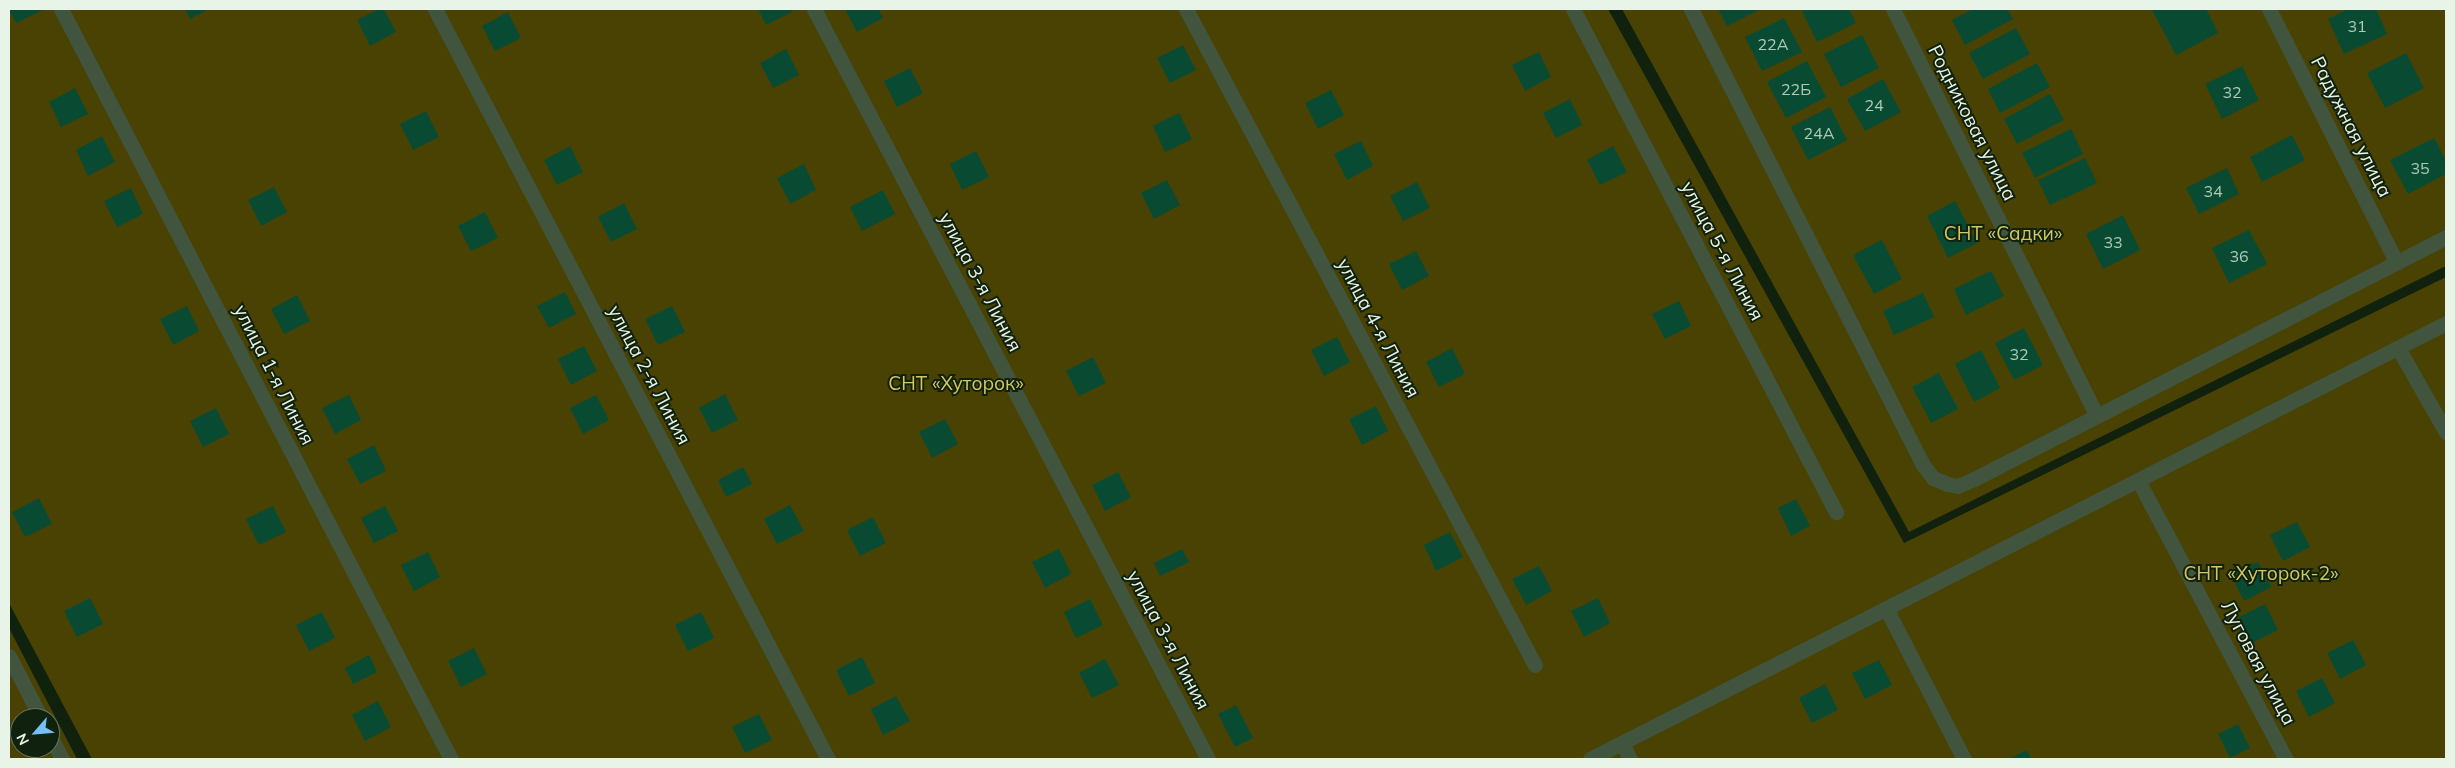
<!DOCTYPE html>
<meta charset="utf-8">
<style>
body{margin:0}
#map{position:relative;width:2455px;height:768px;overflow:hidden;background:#10210e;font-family:Mulish,sans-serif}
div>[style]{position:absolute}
.green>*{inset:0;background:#494203}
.building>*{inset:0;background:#094b32}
.street>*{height:15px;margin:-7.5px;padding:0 7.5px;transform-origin:7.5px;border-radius:7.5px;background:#41543e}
span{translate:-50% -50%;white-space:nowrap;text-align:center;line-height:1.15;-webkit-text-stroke:4px #10210e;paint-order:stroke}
.number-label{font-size:16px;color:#b0caba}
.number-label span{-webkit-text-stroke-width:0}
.street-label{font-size:19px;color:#e8f4e7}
.park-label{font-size:19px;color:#d4c75f}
.frame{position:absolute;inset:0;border:10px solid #e8f4e7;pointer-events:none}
.north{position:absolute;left:10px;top:708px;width:50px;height:50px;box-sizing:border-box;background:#10210e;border:1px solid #667565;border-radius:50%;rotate:243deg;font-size:14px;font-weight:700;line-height:20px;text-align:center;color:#e8f4e7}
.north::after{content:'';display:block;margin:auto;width:18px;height:22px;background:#74c0f6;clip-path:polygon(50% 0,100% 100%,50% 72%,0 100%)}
</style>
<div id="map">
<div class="green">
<i style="clip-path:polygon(9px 9px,1608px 9px,1904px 543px,2446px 277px,2446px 759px,92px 759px,9px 603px)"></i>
<i style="clip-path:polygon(1622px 9px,2446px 9px,2446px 266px,1909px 532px)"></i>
<i style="clip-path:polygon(evenodd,9px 628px,77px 759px,9px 759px,9px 628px,20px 718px,50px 718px,50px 748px,20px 748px,20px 718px)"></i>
</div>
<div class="building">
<i style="clip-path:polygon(9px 9px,42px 9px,43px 10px,16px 23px)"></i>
<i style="clip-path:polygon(185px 9px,209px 9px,190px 19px)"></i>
<i style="clip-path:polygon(379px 9px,384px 9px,396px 32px,370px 46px,357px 20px)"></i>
<i style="clip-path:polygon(758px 9px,791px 9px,792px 12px,766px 25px)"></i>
<i style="clip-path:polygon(845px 9px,878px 9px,883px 18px,857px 32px)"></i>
<i style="clip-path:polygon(1718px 9px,1761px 9px,1727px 26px)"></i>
<i style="clip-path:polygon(1807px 9px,1849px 9px,1856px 23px,1817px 42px,1802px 11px)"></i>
<i style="clip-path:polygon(1973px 9px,2007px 9px,2013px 19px,1965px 45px,1952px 20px)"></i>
<i style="clip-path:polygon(2206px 9px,2218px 33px,2176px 55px,2152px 10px)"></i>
<i style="clip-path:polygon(2348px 9px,2376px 9px,2387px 34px,2344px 54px,2328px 19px)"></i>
<i style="clip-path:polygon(508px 12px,521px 38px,495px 51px,482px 26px)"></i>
<i style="clip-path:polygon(1784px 18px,1802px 52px,1762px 71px,1745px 37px)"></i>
<i style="clip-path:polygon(2016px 28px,2030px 54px,1983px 79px,1969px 53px)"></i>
<i style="clip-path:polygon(1862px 35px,1879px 68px,1841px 87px,1824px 54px)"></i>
<i style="clip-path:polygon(1183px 45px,1196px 70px,1170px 83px,1157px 58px)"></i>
<i style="clip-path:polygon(786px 49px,799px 75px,773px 88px,760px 63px)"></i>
<i style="clip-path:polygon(1539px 52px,1551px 77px,1525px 91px,1512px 65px)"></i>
<i style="clip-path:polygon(2406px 53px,2424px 88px,2385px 108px,2367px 73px)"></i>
<i style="clip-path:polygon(1807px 61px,1826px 97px,1786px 118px,1767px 82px)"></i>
<i style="clip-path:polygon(2037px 63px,2050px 87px,2000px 113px,1988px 89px)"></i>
<i style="clip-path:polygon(2242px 66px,2259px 100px,2222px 119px,2205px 84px)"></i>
<i style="clip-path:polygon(910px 68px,923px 93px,897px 107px,884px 81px)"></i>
<i style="clip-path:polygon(1883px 79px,1901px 112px,1865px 131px,1847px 99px)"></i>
<i style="clip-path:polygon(75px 88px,88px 114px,61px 127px,49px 102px)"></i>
<i style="clip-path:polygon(1331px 90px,1344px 115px,1318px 129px,1305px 103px)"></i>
<i style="clip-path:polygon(2050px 94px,2064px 120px,2017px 144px,2004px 119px)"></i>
<i style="clip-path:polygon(1570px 99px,1582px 125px,1556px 138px,1543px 113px)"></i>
<i style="clip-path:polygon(1830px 107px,1847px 140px,1808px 160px,1791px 127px)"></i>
<i style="clip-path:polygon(426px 111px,439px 137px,413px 150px,400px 124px)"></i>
<i style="clip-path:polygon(1179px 113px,1192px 139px,1165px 152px,1153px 126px)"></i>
<i style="clip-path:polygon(2071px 129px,2083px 154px,2035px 178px,2022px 153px)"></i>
<i style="clip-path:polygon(2292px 135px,2305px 160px,2262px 182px,2250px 157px)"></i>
<i style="clip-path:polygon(102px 136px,115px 162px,88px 176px,76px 150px)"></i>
<i style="clip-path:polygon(2434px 138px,2446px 161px,2446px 174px,2408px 194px,2390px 160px)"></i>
<i style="clip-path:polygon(1361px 141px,1373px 166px,1347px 180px,1334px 154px)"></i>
<i style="clip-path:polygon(570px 146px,583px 172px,557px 185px,544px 160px)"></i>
<i style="clip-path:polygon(1613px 146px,1627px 172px,1600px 185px,1587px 160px)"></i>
<i style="clip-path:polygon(976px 151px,989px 177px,962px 190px,950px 164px)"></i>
<i style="clip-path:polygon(2085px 158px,2097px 183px,2050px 205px,2038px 180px)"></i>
<i style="clip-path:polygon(804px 164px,816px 190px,790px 204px,777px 178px)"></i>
<i style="clip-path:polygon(2227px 168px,2239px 194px,2199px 214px,2186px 188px)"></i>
<i style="clip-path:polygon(1167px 180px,1180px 205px,1154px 219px,1141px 193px)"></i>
<i style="clip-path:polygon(1417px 182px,1430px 208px,1403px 221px,1390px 196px)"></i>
<i style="clip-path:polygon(274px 187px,287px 212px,261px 226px,248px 200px)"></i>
<i style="clip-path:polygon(131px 188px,143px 214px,117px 227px,104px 201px)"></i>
<i style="clip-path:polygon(883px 190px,895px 214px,862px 231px,850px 207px)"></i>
<i style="clip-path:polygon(1955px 201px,1977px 243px,1948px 258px,1927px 216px)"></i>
<i style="clip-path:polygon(624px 203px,637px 229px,611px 242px,598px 217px)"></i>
<i style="clip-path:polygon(485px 212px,498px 238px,471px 251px,458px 226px)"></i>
<i style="clip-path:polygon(2123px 215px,2140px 250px,2103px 269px,2086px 234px)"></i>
<i style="clip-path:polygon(2249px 230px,2267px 264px,2229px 283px,2212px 248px)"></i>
<i style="clip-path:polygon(1882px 240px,1902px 279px,1874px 294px,1853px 255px)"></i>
<i style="clip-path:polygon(1416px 251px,1429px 276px,1402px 290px,1389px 264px)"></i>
<i style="clip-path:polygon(1991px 271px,2004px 296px,1966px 315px,1954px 289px)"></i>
<i style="clip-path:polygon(565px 292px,576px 314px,549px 328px,537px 306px)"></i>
<i style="clip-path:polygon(1923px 293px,1934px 317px,1894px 335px,1883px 311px)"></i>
<i style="clip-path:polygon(297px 295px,310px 321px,284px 334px,271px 309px)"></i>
<i style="clip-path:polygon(1679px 301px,1691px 326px,1665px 339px,1652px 314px)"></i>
<i style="clip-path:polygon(187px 306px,199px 331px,173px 345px,160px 319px)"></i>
<i style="clip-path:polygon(672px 306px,685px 332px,658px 345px,645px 319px)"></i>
<i style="clip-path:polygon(2024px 328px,2043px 365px,2014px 380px,1995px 343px)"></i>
<i style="clip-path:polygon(1337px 337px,1350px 362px,1324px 376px,1311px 350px)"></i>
<i style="clip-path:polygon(584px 346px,597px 371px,571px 385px,558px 359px)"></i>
<i style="clip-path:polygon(1452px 348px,1465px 374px,1439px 387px,1426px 362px)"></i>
<i style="clip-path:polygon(1981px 350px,2000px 388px,1974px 402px,1955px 364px)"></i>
<i style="clip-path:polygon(1093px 357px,1106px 383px,1079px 396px,1066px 371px)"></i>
<i style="clip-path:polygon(1939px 373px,1958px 409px,1931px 423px,1912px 387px)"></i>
<i style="clip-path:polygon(725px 394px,738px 420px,712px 433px,699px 408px)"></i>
<i style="clip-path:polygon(349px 395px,361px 420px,335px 434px,322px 408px)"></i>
<i style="clip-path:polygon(596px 395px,609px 420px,583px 434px,570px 408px)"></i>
<i style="clip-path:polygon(1376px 406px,1388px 431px,1362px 445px,1349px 419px)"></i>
<i style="clip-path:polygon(216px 408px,229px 434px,203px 447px,190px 421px)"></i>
<i style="clip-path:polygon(945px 419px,958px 444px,932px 458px,919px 432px)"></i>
<i style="clip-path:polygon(374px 445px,386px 471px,360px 484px,347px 459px)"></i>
<i style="clip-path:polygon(743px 467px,752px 484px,726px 497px,718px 480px)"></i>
<i style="clip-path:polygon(1118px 472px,1131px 497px,1105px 511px,1092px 485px)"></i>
<i style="clip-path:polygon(39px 498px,52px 524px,25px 537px,12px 512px)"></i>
<i style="clip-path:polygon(1796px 499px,1810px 526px,1791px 536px,1778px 508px)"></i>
<i style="clip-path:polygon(790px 505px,804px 531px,777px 544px,764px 519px)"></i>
<i style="clip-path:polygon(273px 506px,286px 532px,259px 545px,246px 519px)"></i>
<i style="clip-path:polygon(385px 506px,398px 531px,374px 543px,361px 518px)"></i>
<i style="clip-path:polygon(873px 517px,886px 543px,860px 556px,847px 530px)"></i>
<i style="clip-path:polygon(2297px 522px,2310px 547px,2283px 561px,2270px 535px)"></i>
<i style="clip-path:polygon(1450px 532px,1463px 557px,1436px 571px,1424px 545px)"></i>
<i style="clip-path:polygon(1059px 549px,1071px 574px,1045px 588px,1032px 562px)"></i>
<i style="clip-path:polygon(1182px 549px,1189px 562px,1160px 576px,1154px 563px)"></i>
<i style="clip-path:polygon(428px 552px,440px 577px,414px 591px,401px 565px)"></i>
<i style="clip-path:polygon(2258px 562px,2271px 587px,2244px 601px,2231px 575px)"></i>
<i style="clip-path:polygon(1539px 566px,1552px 591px,1526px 605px,1512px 579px)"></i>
<i style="clip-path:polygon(90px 598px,103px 624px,77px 637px,64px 611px)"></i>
<i style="clip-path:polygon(1598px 598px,1610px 623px,1584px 637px,1571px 611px)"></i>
<i style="clip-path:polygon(1090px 599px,1103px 625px,1076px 638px,1064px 612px)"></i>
<i style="clip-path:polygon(2265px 604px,2278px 630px,2252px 643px,2239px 617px)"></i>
<i style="clip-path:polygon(322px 612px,335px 638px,309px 651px,296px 625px)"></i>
<i style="clip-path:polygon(701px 612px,714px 638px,688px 651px,675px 625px)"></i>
<i style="clip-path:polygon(2353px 640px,2366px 665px,2340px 679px,2327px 653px)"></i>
<i style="clip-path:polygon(474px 648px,487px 674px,461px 687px,448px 661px)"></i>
<i style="clip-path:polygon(369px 655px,377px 672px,353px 684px,345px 668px)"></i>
<i style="clip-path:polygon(862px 657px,875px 683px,849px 696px,836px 670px)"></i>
<i style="clip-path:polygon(1105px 659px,1119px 685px,1092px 698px,1079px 673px)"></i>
<i style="clip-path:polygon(1879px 660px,1892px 685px,1865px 699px,1852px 673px)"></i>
<i style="clip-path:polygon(2322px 678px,2335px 703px,2309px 717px,2296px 691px)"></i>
<i style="clip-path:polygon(1825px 684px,1838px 710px,1812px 723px,1799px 698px)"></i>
<i style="clip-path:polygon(896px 696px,910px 721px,883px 735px,871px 709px)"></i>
<i style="clip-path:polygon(378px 701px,391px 727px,365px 741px,352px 715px)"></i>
<i style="clip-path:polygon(1236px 705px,1253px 738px,1235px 747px,1218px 714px)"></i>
<i style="clip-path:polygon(759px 714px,772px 740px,745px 753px,732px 727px)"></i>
<i style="clip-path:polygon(2238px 724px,2250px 748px,2230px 758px,2218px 734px)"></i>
<i style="clip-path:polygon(2027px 750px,2031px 759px,2009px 759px)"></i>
</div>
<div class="street">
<i style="left:61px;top:9px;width:845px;rotate:62.53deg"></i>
<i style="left:435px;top:9px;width:847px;rotate:62.35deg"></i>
<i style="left:814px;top:9px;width:847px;rotate:62.29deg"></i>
<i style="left:1186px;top:9px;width:743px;rotate:61.99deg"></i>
<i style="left:1573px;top:9px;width:568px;rotate:62.4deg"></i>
<i style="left:1691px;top:9px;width:512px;rotate:63.03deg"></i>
<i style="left:1923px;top:465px;width:16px;rotate:52deg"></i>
<i style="left:1933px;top:478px;width:16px;rotate:22deg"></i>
<i style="left:1948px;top:484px;width:10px;rotate:11deg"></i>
<i style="left:1958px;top:486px;width:17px;rotate:-24deg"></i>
<i style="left:1974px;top:479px;width:530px;rotate:-27.14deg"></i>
<i style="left:1893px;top:9px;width:455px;rotate:63.4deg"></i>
<i style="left:2269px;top:9px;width:284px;rotate:63.3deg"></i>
<i style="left:2398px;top:348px;width:97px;rotate:60.3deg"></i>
<i style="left:2138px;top:480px;width:316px;rotate:62.1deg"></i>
<i style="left:1887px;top:610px;width:168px;rotate:62.7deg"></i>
<i style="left:9px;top:656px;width:70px;rotate:62.7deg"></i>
<i style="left:50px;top:736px;width:26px;rotate:62deg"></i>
<i style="left:1622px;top:743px;width:18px;rotate:63deg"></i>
<i style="left:1590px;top:759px;width:961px;rotate:-26.99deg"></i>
</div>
<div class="number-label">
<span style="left:2357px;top:26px">31</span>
<span style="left:1773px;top:44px">22А</span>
<span style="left:1796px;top:89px">22Б</span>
<span style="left:2232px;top:92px">32</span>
<span style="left:1874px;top:105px">24</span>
<span style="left:1819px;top:133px">24А</span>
<span style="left:2420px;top:168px">35</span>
<span style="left:2213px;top:191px">34</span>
<span style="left:2113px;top:242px">33</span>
<span style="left:2239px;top:256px">36</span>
<span style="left:2019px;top:354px">32</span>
</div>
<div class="street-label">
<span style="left:1972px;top:123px;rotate:63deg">Родниковая улица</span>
<span style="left:2351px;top:127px;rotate:63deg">Радужная улица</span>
<span style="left:1722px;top:251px;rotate:62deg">улица 5-я Линия</span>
<span style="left:980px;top:282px;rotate:62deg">улица 3-я Линия</span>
<span style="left:1378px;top:328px;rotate:62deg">улица 4-я Линия</span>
<span style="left:274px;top:375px;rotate:63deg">улица 1-я Линия</span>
<span style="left:649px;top:375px;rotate:62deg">улица 2-я Линия</span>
<span style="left:1168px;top:640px;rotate:62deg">улица 3-я Линия</span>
<span style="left:2258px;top:663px;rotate:62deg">Луговая улица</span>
</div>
<div class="park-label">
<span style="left:2003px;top:234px">СНТ «Садки»</span>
<span style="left:956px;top:384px">СНТ «Хуторок»</span>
<span style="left:2261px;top:574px">СНТ «Хуторок-2»</span>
</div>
<div class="frame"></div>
<div class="north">N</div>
</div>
